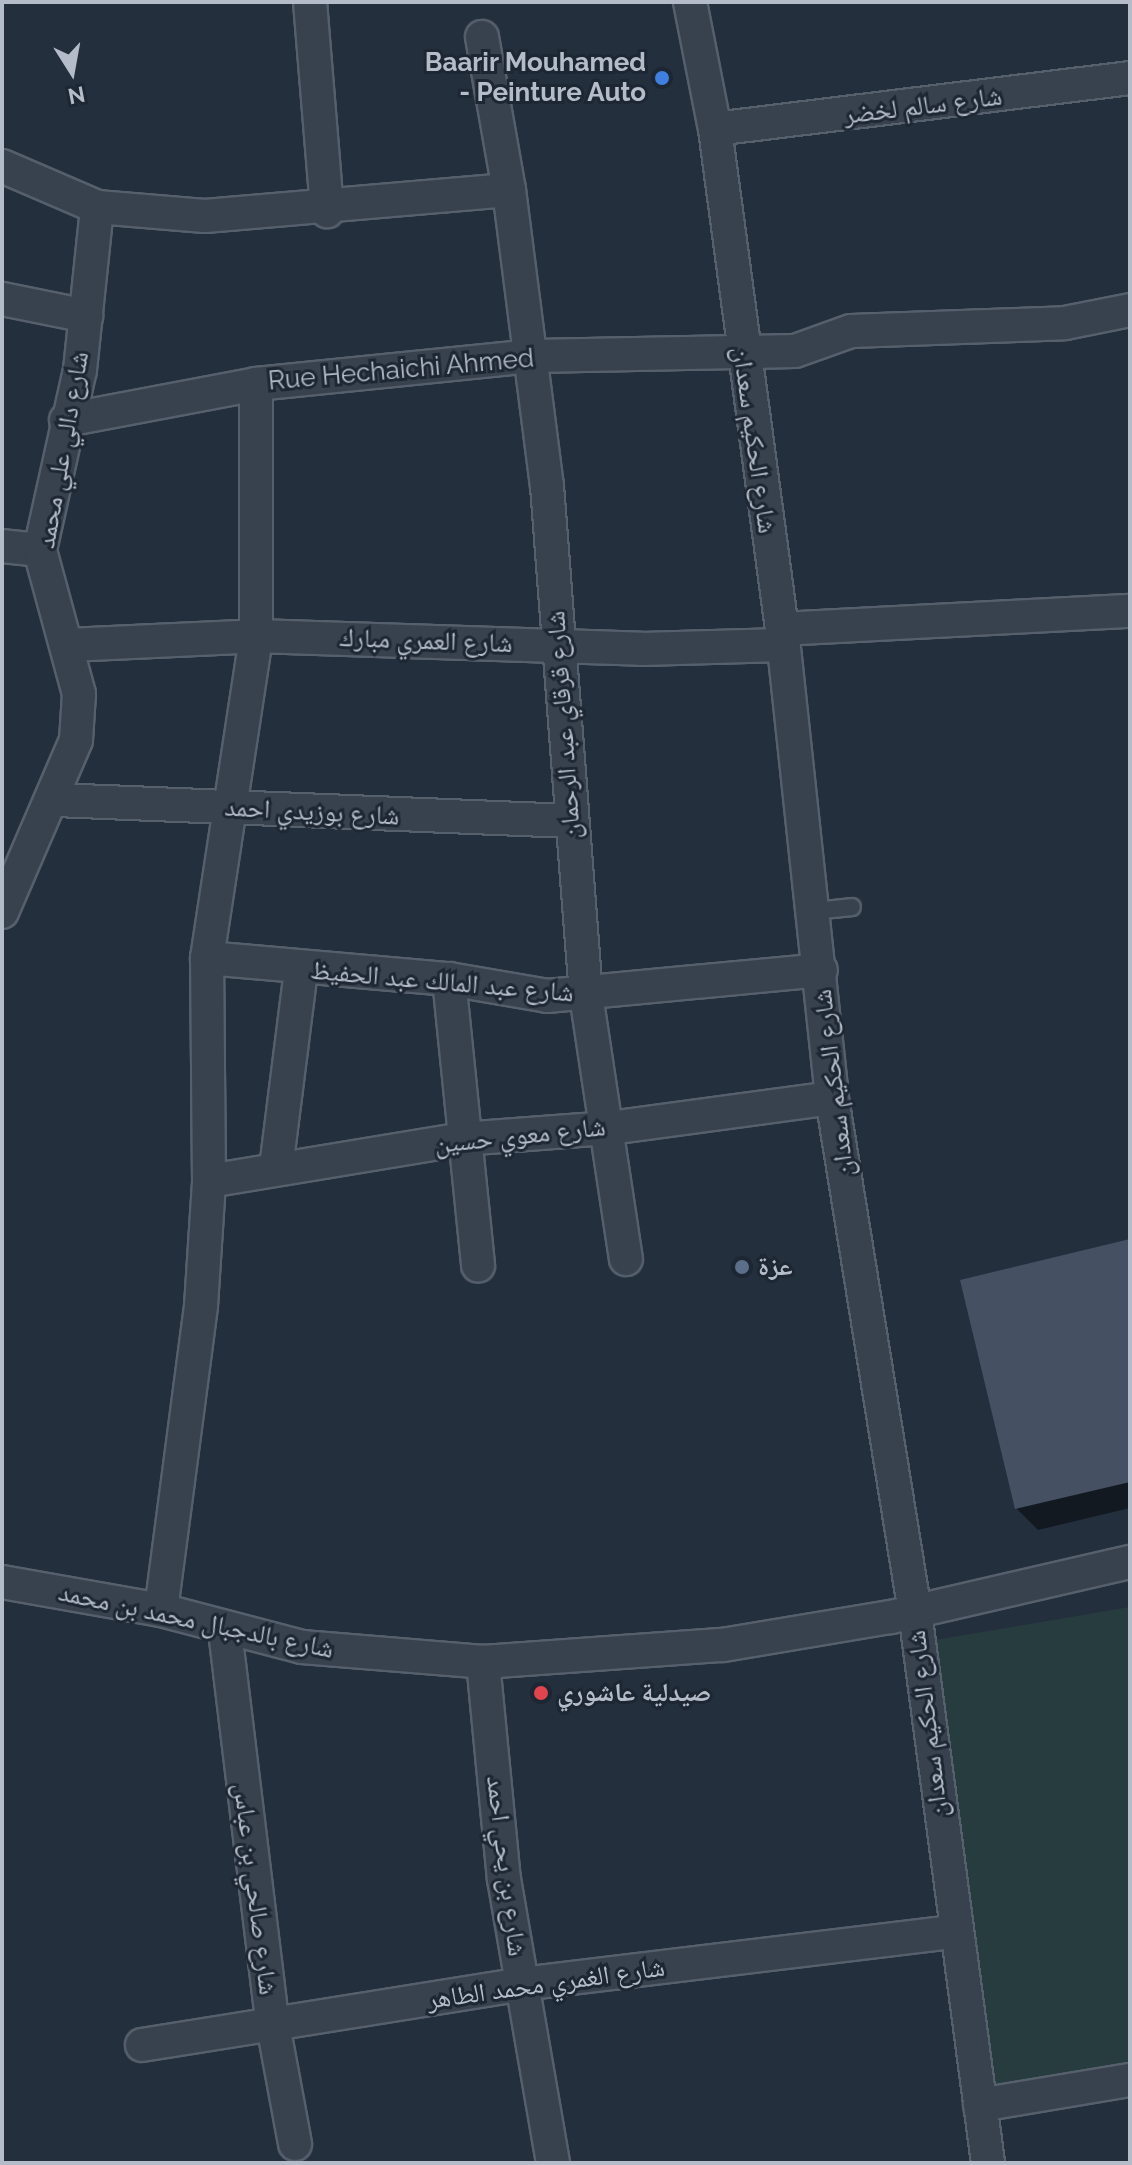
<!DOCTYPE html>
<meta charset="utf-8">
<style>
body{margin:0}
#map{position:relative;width:1132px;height:2165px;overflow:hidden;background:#242f3e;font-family:Raleway,"Noto Naskh Arabic",sans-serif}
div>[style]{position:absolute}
.green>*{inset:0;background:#263c3f}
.shadow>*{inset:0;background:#0007}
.building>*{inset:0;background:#455162}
.roads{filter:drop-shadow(2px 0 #565f6c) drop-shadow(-2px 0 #565f6c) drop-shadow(0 2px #565f6c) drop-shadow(0 -2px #565f6c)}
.lane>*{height:16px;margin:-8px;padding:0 8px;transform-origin:8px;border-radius:8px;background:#38414e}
.street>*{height:32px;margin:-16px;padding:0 16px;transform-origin:16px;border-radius:16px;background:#38414e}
.dots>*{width:22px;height:22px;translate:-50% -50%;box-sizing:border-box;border:4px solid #1d2633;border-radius:50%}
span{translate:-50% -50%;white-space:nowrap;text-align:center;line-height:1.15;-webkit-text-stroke:6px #1d2633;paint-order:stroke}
.poi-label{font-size:26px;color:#b4bcc9;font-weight:700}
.right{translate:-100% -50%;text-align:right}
.left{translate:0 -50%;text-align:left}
.street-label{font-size:26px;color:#b4bcc9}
.frame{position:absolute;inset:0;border:4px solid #b4bcc9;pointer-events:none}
.north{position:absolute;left:32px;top:32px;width:80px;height:80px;-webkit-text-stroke:6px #1d2633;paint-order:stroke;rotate:169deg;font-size:22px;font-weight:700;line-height:32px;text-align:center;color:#b4bcc9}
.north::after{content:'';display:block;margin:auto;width:28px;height:36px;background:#b4bcc9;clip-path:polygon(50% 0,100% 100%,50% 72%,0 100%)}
</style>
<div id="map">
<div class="green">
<i style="clip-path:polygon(1130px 1607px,1130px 2067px,993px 2088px,935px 1640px)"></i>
</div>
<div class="shadow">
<i style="clip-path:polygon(1130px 1241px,1130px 1508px,1038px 1530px,1016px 1508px)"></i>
</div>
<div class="building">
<i style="clip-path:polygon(1130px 1239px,1130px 1482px,1015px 1509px,960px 1280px)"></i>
</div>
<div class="roads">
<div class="lane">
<i style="left:814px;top:911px;width:38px;rotate:-6deg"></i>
</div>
<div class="street">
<i style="left:310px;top:2px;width:210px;rotate:85.3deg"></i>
<i style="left:690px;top:2px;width:129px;rotate:78.9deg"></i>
<i style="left:715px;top:129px;width:504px;rotate:82.37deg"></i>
<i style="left:782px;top:629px;width:472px;rotate:83.9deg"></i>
<i style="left:832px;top:1098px;width:521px;rotate:80.83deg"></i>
<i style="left:915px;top:1612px;width:556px;rotate:82.45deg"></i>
<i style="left:482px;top:37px;width:155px;rotate:80deg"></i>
<i style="left:715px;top:129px;width:418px;rotate:-7deg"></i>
<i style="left:2px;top:166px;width:103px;rotate:23.3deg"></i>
<i style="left:97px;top:207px;width:108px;rotate:4.8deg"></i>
<i style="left:205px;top:216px;width:305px;rotate:-4.9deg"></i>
<i style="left:509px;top:190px;width:298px;rotate:82.7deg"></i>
<i style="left:547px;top:486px;width:510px;rotate:85.62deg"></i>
<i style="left:586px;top:995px;width:267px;rotate:81.4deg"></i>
<i style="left:2px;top:299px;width:86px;rotate:11.4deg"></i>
<i style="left:66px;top:420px;width:193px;rotate:-10.7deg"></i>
<i style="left:256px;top:384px;width:279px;rotate:-5.8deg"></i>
<i style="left:534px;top:356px;width:261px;rotate:-1.1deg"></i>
<i style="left:795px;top:351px;width:59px;rotate:-19.7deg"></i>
<i style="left:851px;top:331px;width:214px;rotate:-2.1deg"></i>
<i style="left:1065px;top:323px;width:66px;rotate:-11.3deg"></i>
<i style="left:2px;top:546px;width:38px;rotate:6deg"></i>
<i style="left:782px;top:629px;width:348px;rotate:-3deg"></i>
<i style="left:68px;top:645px;width:188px;rotate:-2.7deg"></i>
<i style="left:256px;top:636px;width:386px;rotate:1.9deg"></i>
<i style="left:642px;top:649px;width:141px;rotate:-1.6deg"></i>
<i style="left:56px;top:800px;width:513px;rotate:2.34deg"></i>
<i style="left:2px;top:912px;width:187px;rotate:-66.7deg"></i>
<i style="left:76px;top:740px;width:46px;rotate:-86.3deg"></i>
<i style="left:79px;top:694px;width:149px;rotate:-105.2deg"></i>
<i style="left:40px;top:550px;width:184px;rotate:-77.5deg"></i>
<i style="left:80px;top:370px;width:164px;rotate:-84deg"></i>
<i style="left:207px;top:958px;width:243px;rotate:5deg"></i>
<i style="left:449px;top:979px;width:99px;rotate:9.8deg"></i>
<i style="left:547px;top:996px;width:275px;rotate:-5.4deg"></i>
<i style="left:449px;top:979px;width:288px;rotate:84.2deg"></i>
<i style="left:276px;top:1168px;width:201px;rotate:-82.8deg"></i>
<i style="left:209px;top:1181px;width:256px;rotate:-9.4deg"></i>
<i style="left:462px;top:1139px;width:148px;rotate:-4.3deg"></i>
<i style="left:610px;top:1128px;width:224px;rotate:-7.7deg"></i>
<i style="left:2px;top:1582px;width:161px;rotate:10deg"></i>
<i style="left:161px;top:1610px;width:146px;rotate:14.7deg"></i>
<i style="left:302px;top:1647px;width:182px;rotate:4.7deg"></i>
<i style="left:483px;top:1662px;width:241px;rotate:-4.1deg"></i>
<i style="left:723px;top:1645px;width:170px;rotate:-9.5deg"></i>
<i style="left:891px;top:1617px;width:245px;rotate:-13deg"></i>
<i style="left:161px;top:1610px;width:307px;rotate:-82.5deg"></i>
<i style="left:201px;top:1306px;width:125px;rotate:-86.3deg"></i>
<i style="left:209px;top:1181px;width:223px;rotate:-90.5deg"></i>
<i style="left:207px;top:958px;width:326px;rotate:-81.3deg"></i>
<i style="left:256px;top:636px;width:252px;rotate:-90deg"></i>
<i style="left:225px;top:1631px;width:397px;rotate:83.1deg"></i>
<i style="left:273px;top:2025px;width:121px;rotate:79.5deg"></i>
<i style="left:483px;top:1662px;width:218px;rotate:84.5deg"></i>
<i style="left:504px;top:1879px;width:288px;rotate:80.2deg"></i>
<i style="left:142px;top:2045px;width:385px;rotate:-9.1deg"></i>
<i style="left:522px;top:1984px;width:433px;rotate:-6.9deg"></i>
<i style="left:980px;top:2105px;width:152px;rotate:-9.5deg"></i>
</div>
</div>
<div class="dots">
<i style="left:662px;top:78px;background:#3f7fe0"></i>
<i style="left:742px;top:1267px;background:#5c6f8a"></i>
<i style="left:541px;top:1693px;background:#e0444e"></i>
</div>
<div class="poi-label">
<span class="right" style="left:646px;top:78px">Baarir Mouhamed<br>- Peinture Auto</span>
<span class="left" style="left:758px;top:1267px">عزة</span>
<span class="left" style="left:557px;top:1693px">صيدلية عاشوري</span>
</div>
<div class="street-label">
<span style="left:923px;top:106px;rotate:-7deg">شارع سالم لخضر</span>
<span style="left:401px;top:370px;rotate:-5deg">Rue Hechaichi Ahmed</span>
<span style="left:754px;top:440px;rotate:82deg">شارع الحكيم سعدان</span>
<span style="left:63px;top:450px;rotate:-80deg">شارع دالي علي محمد</span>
<span style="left:426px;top:641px;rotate:2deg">شارع العمري مبارك</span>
<span style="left:564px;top:725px;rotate:-94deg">شارع قرقاي عبد الرحمان</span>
<span style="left:312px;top:812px;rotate:3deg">شارع بوزيدي احمد</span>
<span style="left:442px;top:982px;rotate:5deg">شارع عبد المالك عبد الحفيظ</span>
<span style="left:834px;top:1083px;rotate:-97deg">شارع الحكيم سعدان</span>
<span style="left:520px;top:1136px;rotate:-6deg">شارع معوي حسين</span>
<span style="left:196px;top:1621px;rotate:12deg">شارع بالدجبال محمد بن محمد</span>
<span style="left:928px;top:1724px;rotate:-97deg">شارع الحكيم سعدان</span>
<span style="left:506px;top:1866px;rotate:83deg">شارع بن يحي احمد</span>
<span style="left:255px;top:1889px;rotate:83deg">شارع صالحي بن عباس</span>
<span style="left:546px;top:1984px;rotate:-8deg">شارع الغمري محمد الطاهر</span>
</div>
<div class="frame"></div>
<div class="north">N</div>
</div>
